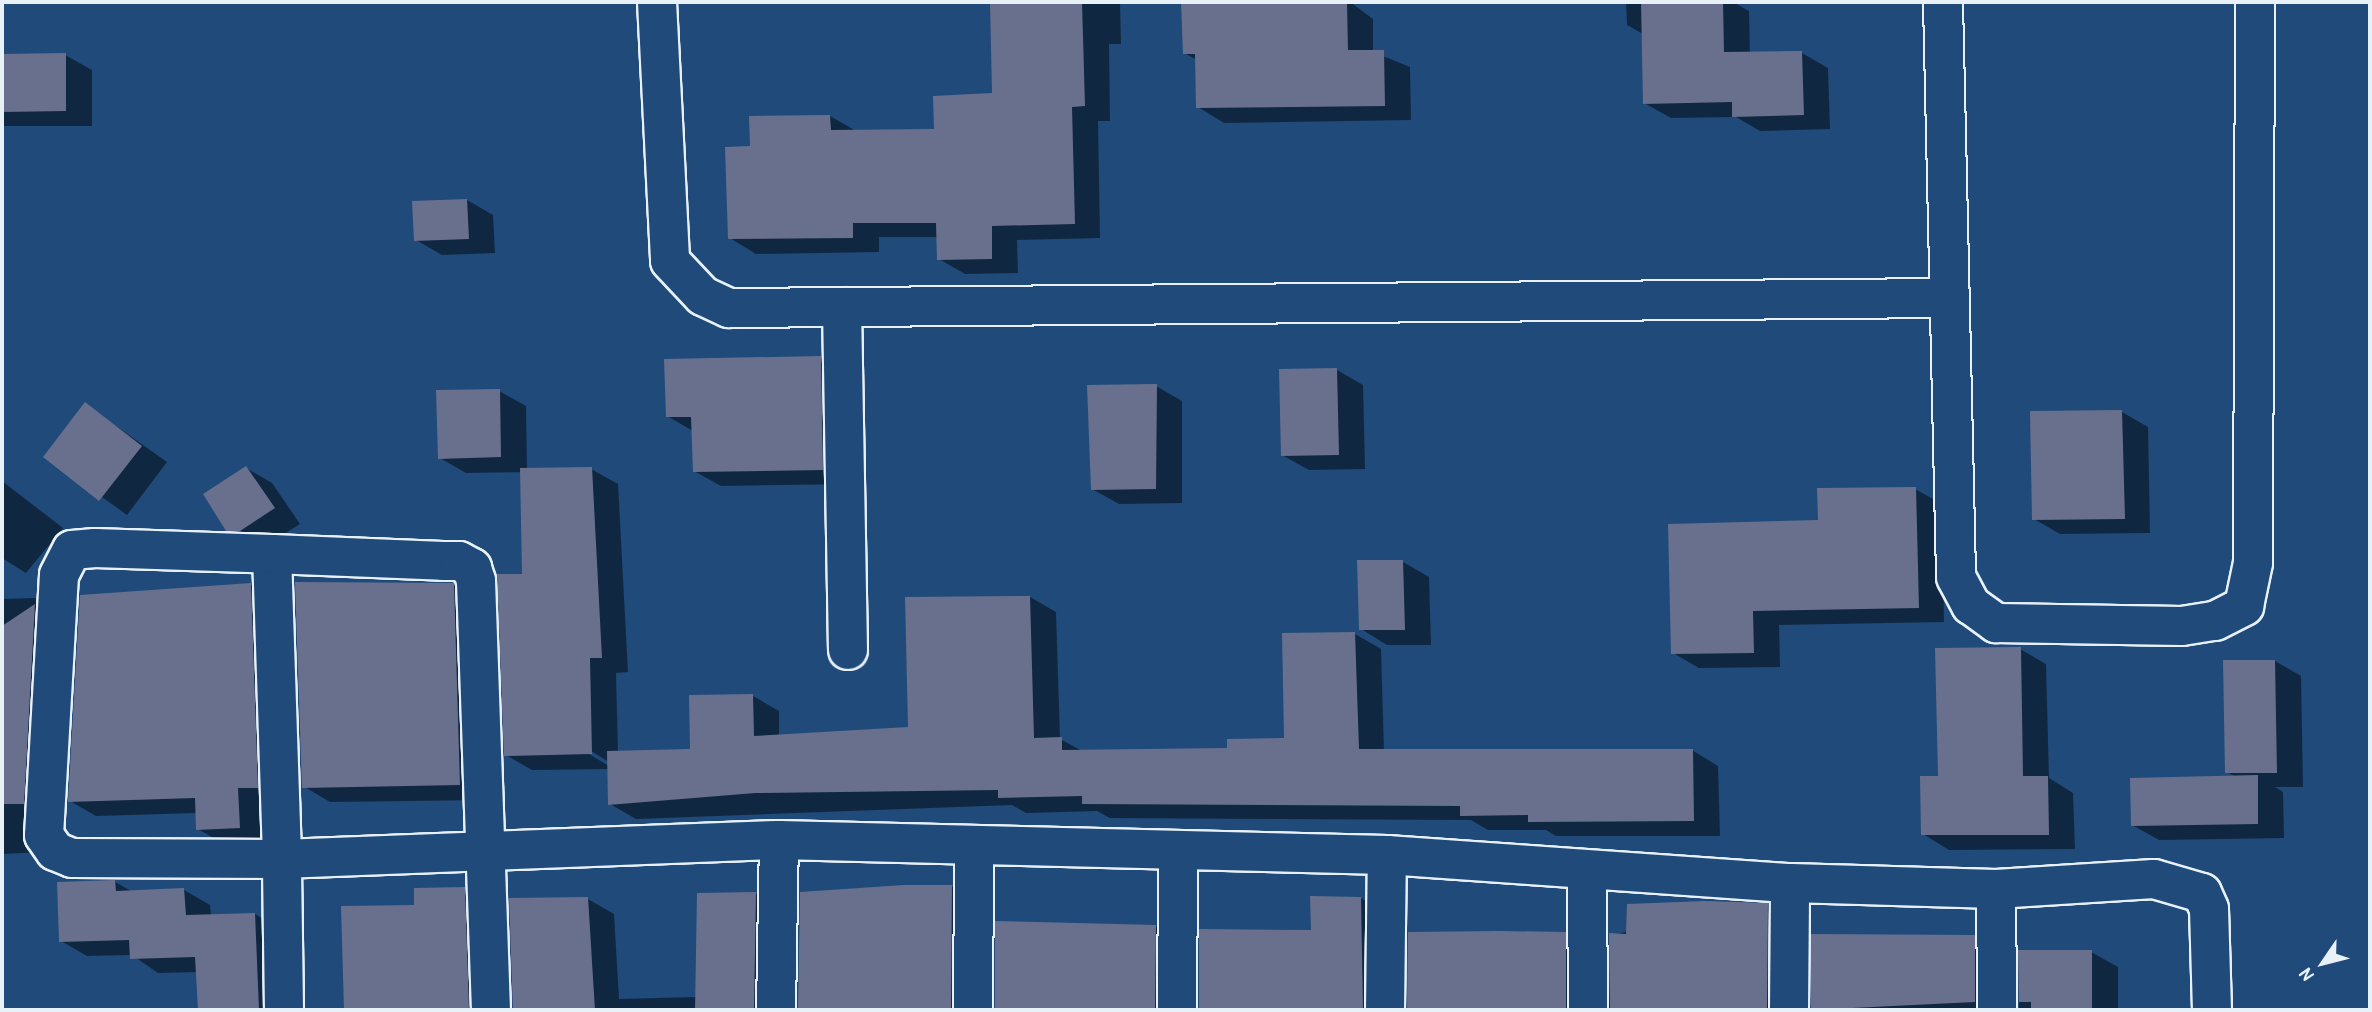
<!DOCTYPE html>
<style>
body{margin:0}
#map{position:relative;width:2372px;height:1012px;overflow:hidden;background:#1f4a7a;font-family:"Patrick Hand",sans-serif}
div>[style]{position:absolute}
.shadow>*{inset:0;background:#0007}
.building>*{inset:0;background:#69708e}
.roads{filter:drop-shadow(2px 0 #e8f1f8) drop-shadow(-2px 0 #e8f1f8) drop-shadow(0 2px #e8f1f8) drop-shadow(0 -2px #e8f1f8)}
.street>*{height:38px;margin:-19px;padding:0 19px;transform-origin:19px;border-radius:19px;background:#1f4a7a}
span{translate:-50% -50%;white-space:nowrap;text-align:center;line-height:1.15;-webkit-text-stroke:6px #1f4a7a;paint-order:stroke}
.frame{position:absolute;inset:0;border:4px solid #e8f1f8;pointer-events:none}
.north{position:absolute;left:2288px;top:928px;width:70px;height:70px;-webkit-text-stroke:5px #1f4a7a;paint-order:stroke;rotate:235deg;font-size:19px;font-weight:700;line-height:28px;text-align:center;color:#e8f1f8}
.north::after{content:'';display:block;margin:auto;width:24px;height:32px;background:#e8f1f8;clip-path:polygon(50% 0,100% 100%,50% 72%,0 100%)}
</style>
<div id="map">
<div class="shadow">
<i style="clip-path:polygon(992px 2px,1120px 2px,1121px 44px,1109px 44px,1110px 121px,1098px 121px,1100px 238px,1017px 240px,1018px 273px,965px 274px,939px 259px,938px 237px,879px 237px,879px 252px,756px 254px,730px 238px,751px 148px,830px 116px,856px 131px,936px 130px,994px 95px)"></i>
<i style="clip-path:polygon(1183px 2px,1350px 2px,1373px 19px,1373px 52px,1410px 67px,1411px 120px,1224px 123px,1198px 107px,1197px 60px,1184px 53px)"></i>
<i style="clip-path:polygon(1626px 2px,1733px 2px,1749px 11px,1750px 54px,1802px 53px,1828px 68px,1830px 129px,1760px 131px,1736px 117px,1671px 118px,1644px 103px,1643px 34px,1627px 25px)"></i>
<i style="clip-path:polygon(2px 55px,65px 55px,92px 70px,92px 126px,2px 126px)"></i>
<i style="clip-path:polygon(467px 200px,493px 215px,495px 253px,442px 255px,416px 240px)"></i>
<i style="clip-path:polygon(821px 358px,847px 373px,849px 484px,721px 486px,694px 471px,693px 431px,667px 416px)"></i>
<i style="clip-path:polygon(1337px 370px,1363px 385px,1365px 469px,1309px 470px,1282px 455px)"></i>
<i style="clip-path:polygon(1156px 386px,1182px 401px,1182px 503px,1119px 504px,1092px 489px)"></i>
<i style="clip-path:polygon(evenodd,499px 391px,526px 406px,527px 470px,591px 469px,618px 484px,628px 672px,616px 673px,618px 753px,692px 750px,753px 696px,779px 711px,779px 736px,910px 729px,1030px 597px,1056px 612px,1060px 739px,1084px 752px,1229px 750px,1285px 739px,1355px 634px,1381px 649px,1384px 751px,1692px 750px,1718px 766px,1720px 836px,1556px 836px,1546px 830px,1488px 830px,1471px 820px,1110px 818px,1097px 811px,1026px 813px,1012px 805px,636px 819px,610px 804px,609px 769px,532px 770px,506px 755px,524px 575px,522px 472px,466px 473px,440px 458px,499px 391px,586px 748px,609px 762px,609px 766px,584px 751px,586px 748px)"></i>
<i style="clip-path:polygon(85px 404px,167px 462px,127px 515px,45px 456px)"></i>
<i style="clip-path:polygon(2122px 412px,2148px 427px,2150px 533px,2060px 534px,2034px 519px)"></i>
<i style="clip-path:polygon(246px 468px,272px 483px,300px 524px,267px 545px,227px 529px)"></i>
<i style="clip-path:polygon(2px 481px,63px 528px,26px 573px,2px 558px)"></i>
<i style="clip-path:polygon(1915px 489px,1942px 504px,1944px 622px,1779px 625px,1780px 667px,1699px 668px,1673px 653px)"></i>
<i style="clip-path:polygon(1403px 562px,1429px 577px,1431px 645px,1387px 645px,1361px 629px)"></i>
<i style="clip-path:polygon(251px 585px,277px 600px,265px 843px,224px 844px,198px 829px,197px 813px,96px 816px,70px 801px)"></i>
<i style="clip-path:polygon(453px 585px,480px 600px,486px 800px,330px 802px,303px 786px)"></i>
<i style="clip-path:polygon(35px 598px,62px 613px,45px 852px,2px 854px,2px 599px)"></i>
<i style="clip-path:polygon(2020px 649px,2046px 664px,2049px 778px,2073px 793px,2075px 849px,1949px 850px,1923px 834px,1940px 777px)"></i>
<i style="clip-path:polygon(2275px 661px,2301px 676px,2303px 787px,2275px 787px,2283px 792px,2284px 838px,2159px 840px,2132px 825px,2236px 777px,2227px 772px)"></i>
<i style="clip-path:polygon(115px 882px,133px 892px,184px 890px,210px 905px,211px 916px,255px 914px,281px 930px,283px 1010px,200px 1010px,198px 972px,158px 973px,132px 955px,87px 956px,61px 941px)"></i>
<i style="clip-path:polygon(951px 886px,978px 901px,977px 1010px,800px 1010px,802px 893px)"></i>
<i style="clip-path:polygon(464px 889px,491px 904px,494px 1010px,345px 1010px,342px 908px,416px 907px)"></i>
<i style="clip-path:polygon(756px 894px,782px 909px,780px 1010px,515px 1010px,511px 900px,588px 899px,614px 914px,619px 999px,696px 997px)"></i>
<i style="clip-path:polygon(1361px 898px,1387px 914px,1389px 1010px,1201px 1010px,1201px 931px,1312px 932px)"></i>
<i style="clip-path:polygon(1768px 905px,1794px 920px,1793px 1010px,1609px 1010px,1611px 935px)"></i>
<i style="clip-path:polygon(997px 923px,1155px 926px,1181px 942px,1181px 1010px,997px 1010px)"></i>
<i style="clip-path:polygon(1410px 934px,1565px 934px,1591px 949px,1592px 1010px,1409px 1010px)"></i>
<i style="clip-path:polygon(1813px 936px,1974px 937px,2000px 952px,2003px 1010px,1813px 1010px)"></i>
<i style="clip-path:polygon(2020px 951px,2091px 952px,2118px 967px,2118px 1010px,2019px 1010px)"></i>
</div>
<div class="building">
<i style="clip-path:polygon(990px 2px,1082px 2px,1085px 106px,1072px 107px,1075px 224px,992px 226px,992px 259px,937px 260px,936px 223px,853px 223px,853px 238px,728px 239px,725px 147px,750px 146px,749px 116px,830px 115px,831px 130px,934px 129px,933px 96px,992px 93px)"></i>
<i style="clip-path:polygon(1181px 2px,1347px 2px,1348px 50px,1384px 50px,1385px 106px,1196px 108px,1195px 54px,1183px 54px)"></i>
<i style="clip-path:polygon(1641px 2px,1723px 2px,1724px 52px,1802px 51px,1804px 115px,1732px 117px,1732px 102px,1643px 104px)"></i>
<i style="clip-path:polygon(66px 53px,66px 111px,2px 112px,2px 54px)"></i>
<i style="clip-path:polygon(467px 199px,469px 239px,414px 241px,412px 201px)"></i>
<i style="clip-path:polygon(821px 356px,823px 470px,693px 472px,691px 417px,666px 417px,664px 359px)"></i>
<i style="clip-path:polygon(1337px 368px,1339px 455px,1281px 456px,1279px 369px)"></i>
<i style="clip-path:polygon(1157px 384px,1156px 489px,1091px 490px,1087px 385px)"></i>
<i style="clip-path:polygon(500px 389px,501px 457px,438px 459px,436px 390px)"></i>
<i style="clip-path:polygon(85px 402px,142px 446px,99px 501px,43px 457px)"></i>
<i style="clip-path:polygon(2122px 410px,2125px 519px,2032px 520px,2030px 411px)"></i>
<i style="clip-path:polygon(246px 466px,275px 508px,240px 531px,226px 531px,203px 494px)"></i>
<i style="clip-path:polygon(592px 467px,602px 658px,590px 658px,592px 754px,504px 756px,497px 574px,522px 574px,520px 468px)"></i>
<i style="clip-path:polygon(1916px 487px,1919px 608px,1753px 611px,1754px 653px,1671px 654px,1668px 524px,1818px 520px,1817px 488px)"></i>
<i style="clip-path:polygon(1357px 560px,1403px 560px,1405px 630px,1359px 630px)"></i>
<i style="clip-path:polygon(295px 582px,454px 583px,460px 785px,302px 788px)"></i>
<i style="clip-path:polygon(251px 583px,258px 788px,238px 788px,240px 828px,196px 830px,195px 798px,68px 802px,80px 595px)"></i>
<i style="clip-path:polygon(1030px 596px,1034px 738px,1062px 737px,1062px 750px,1227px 748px,1227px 739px,1284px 738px,1282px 633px,1355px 632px,1359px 749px,1693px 749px,1694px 821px,1528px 822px,1528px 815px,1460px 816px,1460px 806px,1082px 804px,1082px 796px,998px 798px,998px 790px,755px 793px,608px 805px,607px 751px,690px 749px,689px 695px,753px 694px,754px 736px,908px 727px,905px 597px)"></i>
<i style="clip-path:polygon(35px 604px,24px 804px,2px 804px,2px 626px)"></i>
<i style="clip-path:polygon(2021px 647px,2023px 776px,2048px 776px,2049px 835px,1921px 835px,1920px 776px,1938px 776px,1935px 648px)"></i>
<i style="clip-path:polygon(2223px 660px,2275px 660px,2277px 773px,2225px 773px)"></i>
<i style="clip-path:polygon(2258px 775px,2258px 824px,2131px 826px,2130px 778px)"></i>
<i style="clip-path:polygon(115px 880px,116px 891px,184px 888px,186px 915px,255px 913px,259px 1010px,198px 1010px,195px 957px,130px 959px,129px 940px,59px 942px,57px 882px)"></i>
<i style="clip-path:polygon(904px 885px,952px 885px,951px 1010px,798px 1010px,800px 892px)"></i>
<i style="clip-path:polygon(465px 887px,469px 1010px,344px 1010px,341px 906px,414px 905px,414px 888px)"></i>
<i style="clip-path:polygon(756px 892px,754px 1010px,695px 1010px,697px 893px)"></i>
<i style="clip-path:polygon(1310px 896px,1361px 897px,1363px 1010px,1199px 1010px,1199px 929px,1311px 930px)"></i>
<i style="clip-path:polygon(588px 897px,595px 1010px,513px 1010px,509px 898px)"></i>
<i style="clip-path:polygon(1705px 901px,1768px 903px,1767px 1010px,1610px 1010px,1609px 933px,1626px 934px,1627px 904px)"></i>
<i style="clip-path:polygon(995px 921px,1156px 925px,1155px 1010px,995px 1010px)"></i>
<i style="clip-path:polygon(1500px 931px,1566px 932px,1566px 1010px,1407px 1010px,1408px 932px)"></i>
<i style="clip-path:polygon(1811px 934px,1975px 935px,1975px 1002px,1811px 1010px)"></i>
<i style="clip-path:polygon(2018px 950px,2092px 950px,2092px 1010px,2031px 1010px,2031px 1002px,2019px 1002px)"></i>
</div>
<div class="roads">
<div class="street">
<i style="left:657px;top:2px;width:259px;rotate:87.1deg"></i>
<i style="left:670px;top:261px;width:48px;rotate:46.7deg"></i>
<i style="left:703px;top:296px;width:29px;rotate:25deg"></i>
<i style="left:729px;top:308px;width:1219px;rotate:-0.47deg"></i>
<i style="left:1943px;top:2px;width:575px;rotate:88.7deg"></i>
<i style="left:1956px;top:577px;width:32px;rotate:62deg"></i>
<i style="left:1971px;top:605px;width:31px;rotate:36deg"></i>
<i style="left:1996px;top:623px;width:186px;rotate:0.9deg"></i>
<i style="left:2182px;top:626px;width:33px;rotate:-9deg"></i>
<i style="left:2215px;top:621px;width:33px;rotate:-27deg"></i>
<i style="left:2244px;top:606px;width:44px;rotate:-78.2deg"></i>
<i style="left:2253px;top:563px;width:561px;rotate:-89.8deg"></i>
<i style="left:842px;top:307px;width:343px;rotate:89deg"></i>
<i style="left:272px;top:554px;width:305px;rotate:88.1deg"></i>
<i style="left:282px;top:859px;width:210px;rotate:-179.7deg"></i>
<i style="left:72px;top:858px;width:18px;rotate:-158deg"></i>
<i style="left:55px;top:851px;width:19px;rotate:-125deg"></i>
<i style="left:44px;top:835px;width:260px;rotate:-86.7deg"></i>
<i style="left:59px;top:575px;width:28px;rotate:-63deg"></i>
<i style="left:72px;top:550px;width:23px;rotate:-5deg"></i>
<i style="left:95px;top:548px;width:177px;rotate:1.9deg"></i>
<i style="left:272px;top:554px;width:171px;rotate:2.3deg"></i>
<i style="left:443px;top:561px;width:16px"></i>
<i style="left:459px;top:561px;width:15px;rotate:28deg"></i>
<i style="left:472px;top:568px;width:14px;rotate:73deg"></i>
<i style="left:476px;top:581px;width:429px;rotate:88deg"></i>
<i style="left:1587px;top:873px;width:137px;rotate:89.6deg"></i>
<i style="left:1996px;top:889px;width:121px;rotate:89.5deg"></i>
<i style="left:284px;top:1010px;width:151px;rotate:-90.8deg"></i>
<i style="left:282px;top:859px;width:497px;rotate:-2.2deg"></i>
<i style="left:779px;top:840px;width:608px;rotate:1.41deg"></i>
<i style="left:1387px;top:855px;width:404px;rotate:4deg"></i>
<i style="left:1790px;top:883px;width:206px;rotate:1.7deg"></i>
<i style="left:1996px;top:889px;width:158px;rotate:-3.6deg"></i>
<i style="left:2154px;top:879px;width:50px;rotate:16.3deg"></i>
<i style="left:2202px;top:893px;width:17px;rotate:66deg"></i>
<i style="left:2209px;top:909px;width:101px;rotate:88.3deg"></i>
<i style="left:776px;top:1010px;width:170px;rotate:-89deg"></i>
<i style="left:973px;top:1010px;width:163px;rotate:-89.6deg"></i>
<i style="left:1177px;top:1010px;width:158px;rotate:-89.6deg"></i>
<i style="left:1385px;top:1010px;width:155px;rotate:-89.3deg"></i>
<i style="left:1789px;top:1010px;width:127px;rotate:-89.5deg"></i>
</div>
</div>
<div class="frame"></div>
<div class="north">N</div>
</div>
